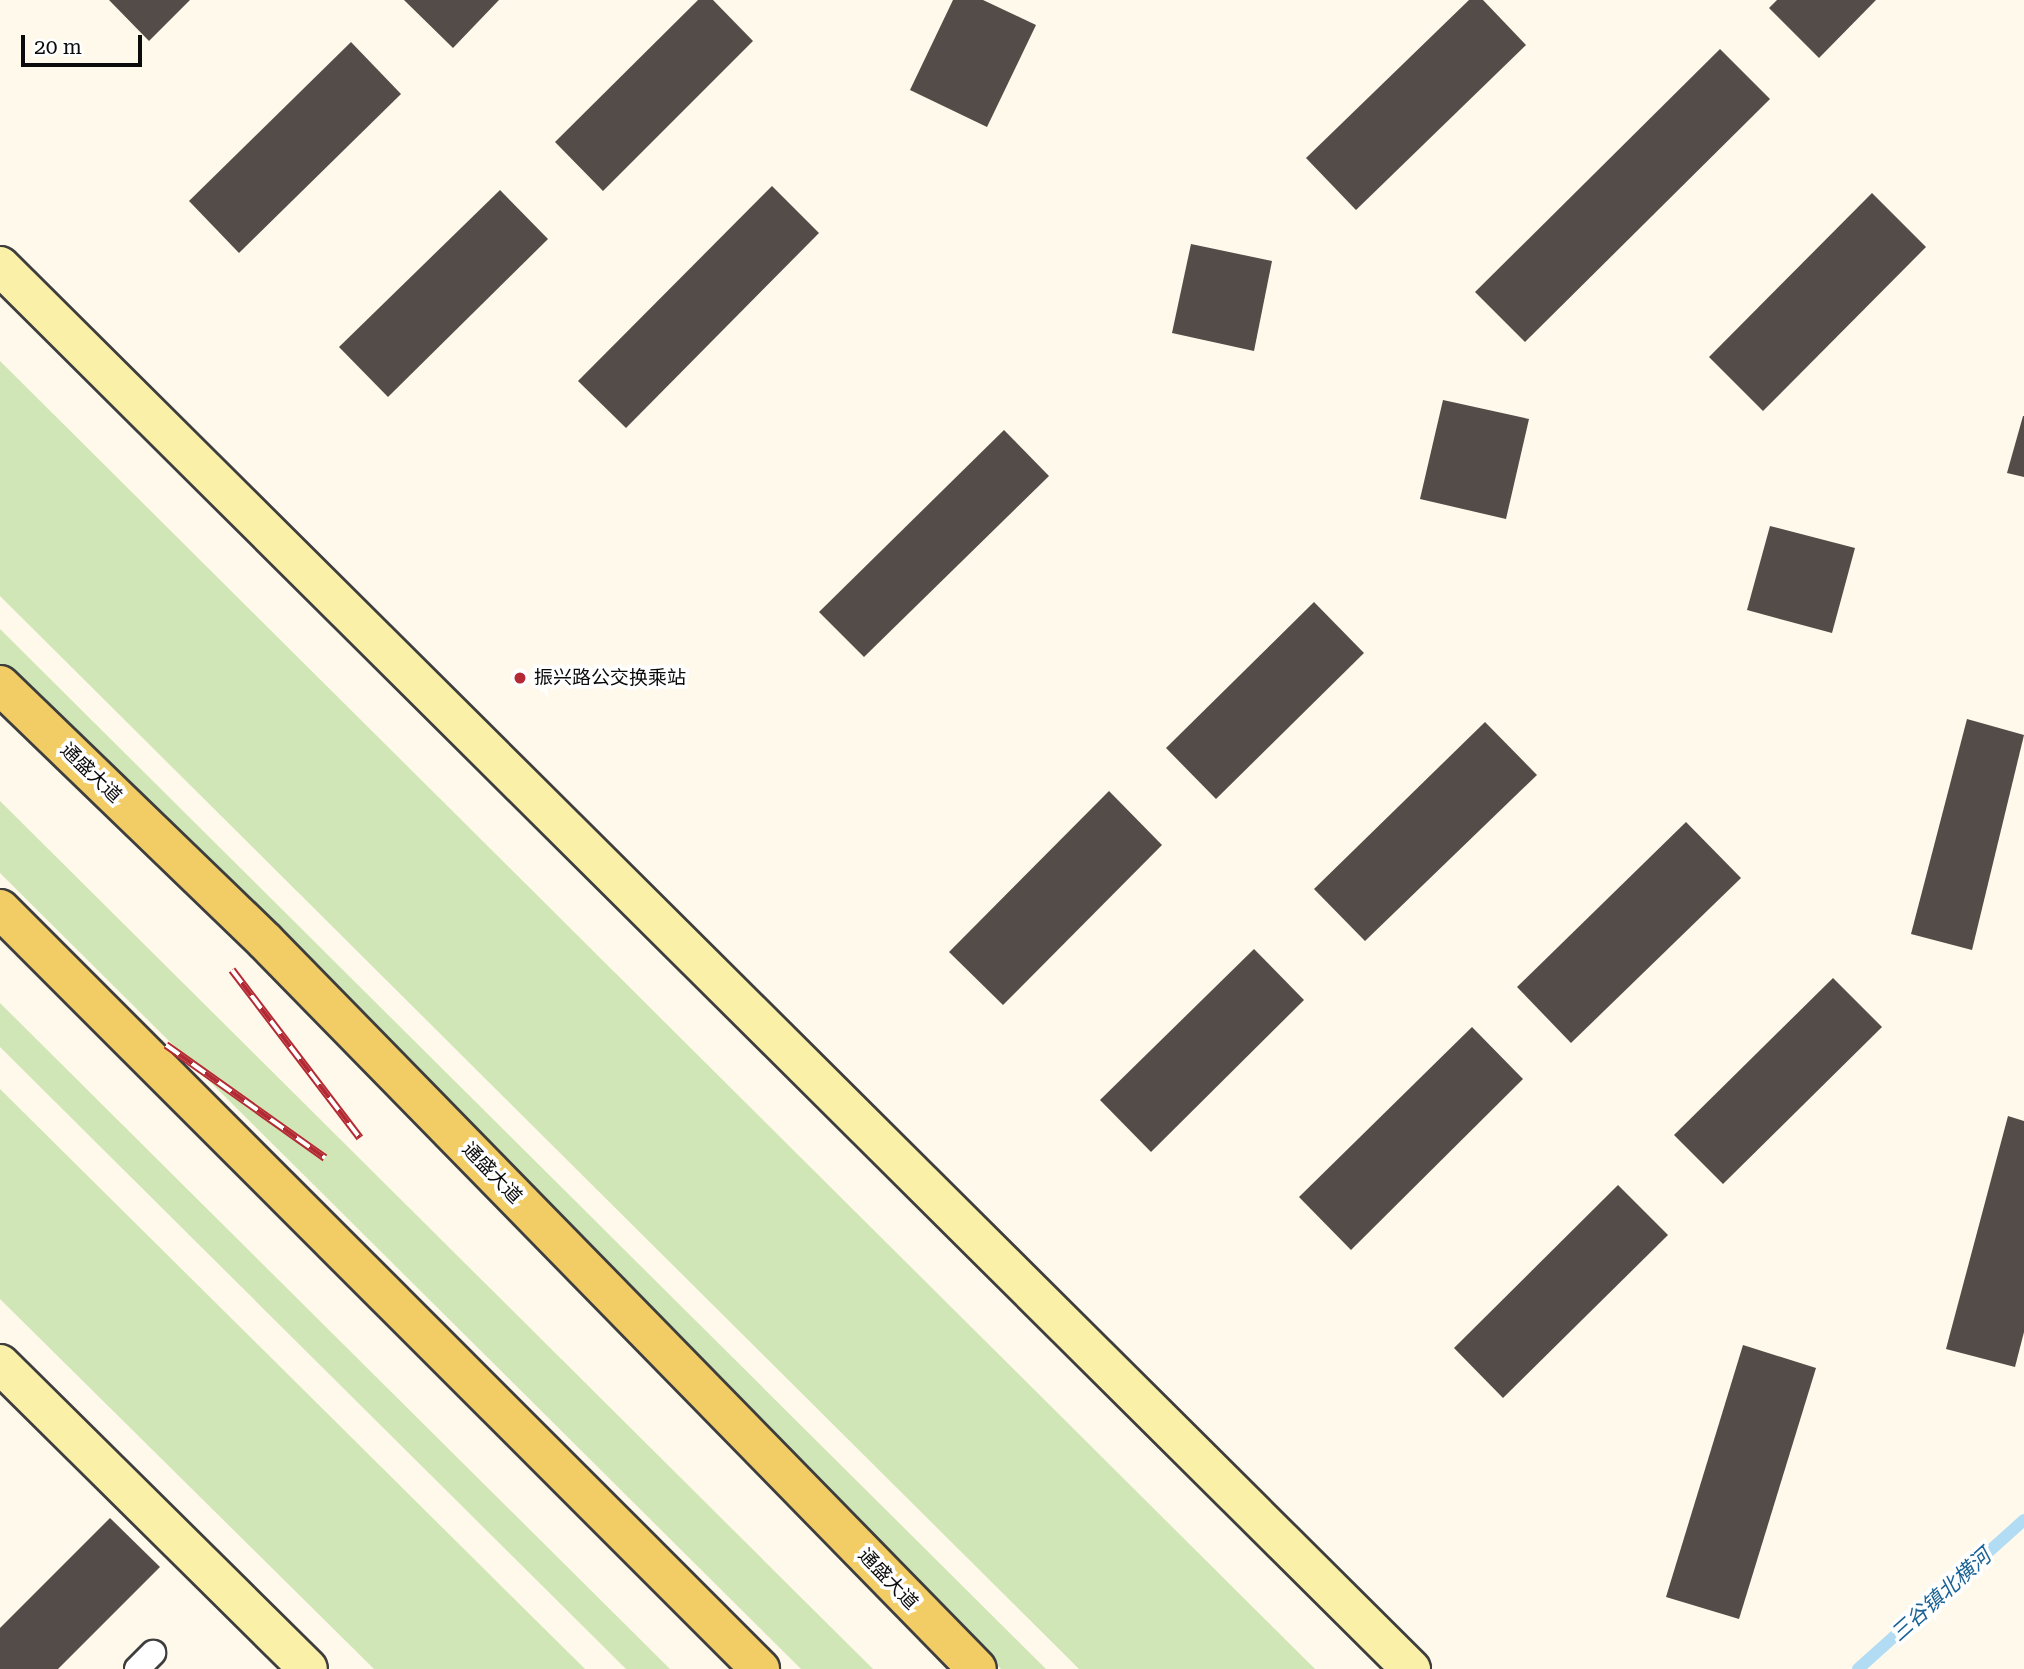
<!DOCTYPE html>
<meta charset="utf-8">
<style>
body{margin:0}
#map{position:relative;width:2024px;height:1669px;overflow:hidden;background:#fef9ea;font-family:"Roboto Serif","Noto Sans SC",serif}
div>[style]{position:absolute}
.green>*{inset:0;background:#d0e6b6}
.stream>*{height:12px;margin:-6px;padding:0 6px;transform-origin:6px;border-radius:6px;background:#b1dcf3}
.building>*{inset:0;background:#534c48}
.roads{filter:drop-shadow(2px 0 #3e3e3e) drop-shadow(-2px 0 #3e3e3e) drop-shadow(0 2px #3e3e3e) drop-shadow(0 -2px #3e3e3e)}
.lane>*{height:24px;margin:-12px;padding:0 12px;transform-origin:12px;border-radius:12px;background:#fff}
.secondary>*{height:38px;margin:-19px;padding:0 19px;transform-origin:19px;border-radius:19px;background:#fbf0a7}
.primary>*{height:38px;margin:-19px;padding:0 19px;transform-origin:19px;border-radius:19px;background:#f2cc65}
.rail>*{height:8px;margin-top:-4px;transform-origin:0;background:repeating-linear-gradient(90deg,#fff 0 16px,#b42a34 0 32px);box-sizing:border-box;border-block:2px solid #b42a34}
.dots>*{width:19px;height:19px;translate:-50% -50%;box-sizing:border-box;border:4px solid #fff;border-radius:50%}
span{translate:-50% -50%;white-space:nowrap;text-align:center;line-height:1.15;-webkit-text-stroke:7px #fff;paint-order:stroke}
.poi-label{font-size:19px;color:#0b0b0b}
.left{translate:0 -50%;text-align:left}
.street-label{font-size:19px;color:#0b0b0b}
.water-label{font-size:21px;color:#1b6396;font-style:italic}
.scale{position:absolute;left:21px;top:35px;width:121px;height:32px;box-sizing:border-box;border:4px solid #0b0b0b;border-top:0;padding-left:9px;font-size:21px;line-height:24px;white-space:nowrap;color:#0b0b0b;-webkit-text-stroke:5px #fff;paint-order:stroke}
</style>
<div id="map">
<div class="green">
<i style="clip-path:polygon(0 361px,1315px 1669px,1079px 1669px,0 596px)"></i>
<i style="clip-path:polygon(0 629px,1046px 1669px,1001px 1669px,0 675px)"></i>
<i style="clip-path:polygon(0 801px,873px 1669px,801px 1669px,0 873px)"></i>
<i style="clip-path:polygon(0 1003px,670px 1669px,626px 1669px,0 1047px)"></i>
<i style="clip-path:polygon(0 1089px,585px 1669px,374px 1669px,0 1299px)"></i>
</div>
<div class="stream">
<i style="left:1858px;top:1669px;width:223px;rotate:-41.9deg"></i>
</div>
<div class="building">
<i style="clip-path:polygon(109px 0,190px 0,149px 41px)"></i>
<i style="clip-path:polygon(404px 0,499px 0,453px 48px)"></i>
<i style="clip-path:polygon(698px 0,713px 0,753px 41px,603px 191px,555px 142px)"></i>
<i style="clip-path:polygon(953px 0,983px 0,1036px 25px,987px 127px,910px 90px)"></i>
<i style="clip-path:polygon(1469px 0,1483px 0,1526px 45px,1356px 210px,1306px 158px)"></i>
<i style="clip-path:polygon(1777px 0,1876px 0,1819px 58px,1769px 8px)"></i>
<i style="clip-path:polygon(351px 42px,401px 94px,239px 253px,189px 201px)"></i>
<i style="clip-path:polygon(1720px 49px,1770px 99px,1525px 342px,1475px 292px)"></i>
<i style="clip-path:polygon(772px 186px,819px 233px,626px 428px,578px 381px)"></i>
<i style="clip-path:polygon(500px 190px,548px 239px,388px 397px,339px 347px)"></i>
<i style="clip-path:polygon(1872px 193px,1926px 247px,1763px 411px,1709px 357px)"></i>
<i style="clip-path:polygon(1191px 244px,1272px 261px,1254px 351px,1172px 333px)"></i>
<i style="clip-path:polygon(1443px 400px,1529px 419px,1506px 519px,1420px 499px)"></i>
<i style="clip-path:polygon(2023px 416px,2024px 416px,2024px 477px,2007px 473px)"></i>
<i style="clip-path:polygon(1004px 430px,1049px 476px,864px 657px,819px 612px)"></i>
<i style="clip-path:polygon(1770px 526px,1855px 548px,1832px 633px,1747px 610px)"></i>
<i style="clip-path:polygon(1314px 602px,1364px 653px,1216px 799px,1166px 748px)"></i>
<i style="clip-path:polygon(1967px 719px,2024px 735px,1972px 950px,1911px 934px)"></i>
<i style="clip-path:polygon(1485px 722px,1537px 775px,1365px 941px,1314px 889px)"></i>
<i style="clip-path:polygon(1109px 791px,1162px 845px,1003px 1005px,949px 952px)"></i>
<i style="clip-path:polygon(1686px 822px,1741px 878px,1571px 1043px,1517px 987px)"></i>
<i style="clip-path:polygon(1254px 949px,1304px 1000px,1151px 1152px,1100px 1100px)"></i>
<i style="clip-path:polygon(1833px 978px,1882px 1027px,1723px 1184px,1674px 1135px)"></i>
<i style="clip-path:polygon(1472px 1027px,1523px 1079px,1351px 1250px,1299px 1197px)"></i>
<i style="clip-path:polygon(2008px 1116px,2024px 1121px,2024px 1332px,2015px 1367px,1946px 1349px)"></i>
<i style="clip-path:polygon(1618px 1185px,1668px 1235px,1503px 1398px,1454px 1348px)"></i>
<i style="clip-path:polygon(1743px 1345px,1816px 1368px,1739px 1619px,1666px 1597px)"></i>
<i style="clip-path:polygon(110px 1518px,160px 1567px,58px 1669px,0 1669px,0 1628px)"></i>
</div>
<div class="roads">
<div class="lane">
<i style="left:137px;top:1669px;width:23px;rotate:-45deg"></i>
</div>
<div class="secondary">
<i style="left:0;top:266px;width:1990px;rotate:44.84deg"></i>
<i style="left:0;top:1364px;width:433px;rotate:44.7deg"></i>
</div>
<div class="primary">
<i style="left:0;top:685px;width:368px;rotate:44deg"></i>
<i style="left:265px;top:941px;width:1018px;rotate:45.64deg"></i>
<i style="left:0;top:909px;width:1075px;rotate:45deg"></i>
</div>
</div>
<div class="rail">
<i style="left:232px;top:970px;width:211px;rotate:52.7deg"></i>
<i style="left:166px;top:1045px;width:195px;rotate:35.4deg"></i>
</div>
<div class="dots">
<i style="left:520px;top:678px;background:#b42a34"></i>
</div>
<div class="poi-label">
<span class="left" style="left:534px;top:678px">振兴路公交换乘站</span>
</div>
<div class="street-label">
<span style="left:91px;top:773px;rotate:44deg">通盛大道</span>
<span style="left:492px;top:1173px;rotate:46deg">通盛大道</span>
<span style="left:888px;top:1579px;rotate:46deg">通盛大道</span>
</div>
<div class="water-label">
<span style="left:1941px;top:1595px;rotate:-42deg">三谷镇北横河</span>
</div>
<div class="scale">20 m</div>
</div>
